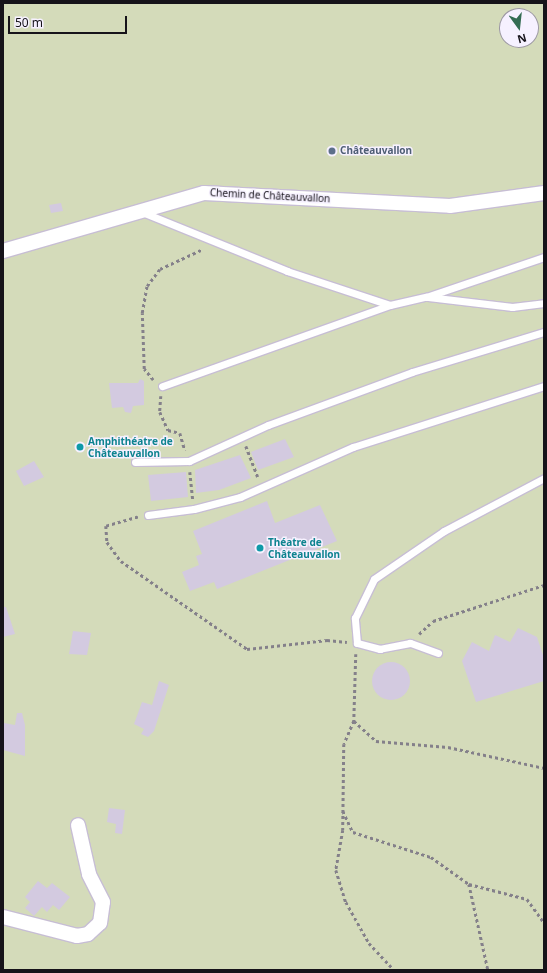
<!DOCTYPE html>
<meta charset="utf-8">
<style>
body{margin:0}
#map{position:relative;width:547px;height:973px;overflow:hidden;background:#f6f1ff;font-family:"Noto Sans",sans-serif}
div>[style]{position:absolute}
.green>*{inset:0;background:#d4dbba}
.building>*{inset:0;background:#d3cae0}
.round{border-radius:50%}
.path>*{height:2.5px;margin-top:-1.25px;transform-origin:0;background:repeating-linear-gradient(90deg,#84808a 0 3px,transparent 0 6px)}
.roads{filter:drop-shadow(1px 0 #c7bed4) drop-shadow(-1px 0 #c7bed4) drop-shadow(0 1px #c7bed4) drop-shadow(0 -1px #c7bed4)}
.service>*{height:7px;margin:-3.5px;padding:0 3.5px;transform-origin:3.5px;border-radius:3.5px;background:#fff}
.minor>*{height:14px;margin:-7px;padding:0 7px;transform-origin:7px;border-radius:7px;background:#fff}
.dots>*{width:11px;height:11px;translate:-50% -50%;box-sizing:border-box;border:2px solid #f6f1ff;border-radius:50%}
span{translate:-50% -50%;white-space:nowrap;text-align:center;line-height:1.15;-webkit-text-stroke:3px #f6f1ff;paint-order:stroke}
.service-label{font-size:10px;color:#4e5e75;font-weight:700}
.left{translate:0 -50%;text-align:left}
.street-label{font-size:10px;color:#16131a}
.culture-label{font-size:10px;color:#0d838f;font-weight:700}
.frame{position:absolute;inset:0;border:4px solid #16131a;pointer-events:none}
.north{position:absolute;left:499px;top:8px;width:40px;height:40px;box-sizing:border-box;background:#f6f1ff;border:1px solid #9c98a3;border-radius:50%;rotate:165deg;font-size:11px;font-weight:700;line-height:16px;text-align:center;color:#16131a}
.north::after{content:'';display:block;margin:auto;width:14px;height:18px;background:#346c53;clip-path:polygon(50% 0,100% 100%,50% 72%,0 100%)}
.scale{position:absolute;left:8px;top:16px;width:119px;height:18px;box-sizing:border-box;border:2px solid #16131a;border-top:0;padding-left:5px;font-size:12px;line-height:14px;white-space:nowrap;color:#16131a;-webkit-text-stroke:3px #f6f1ff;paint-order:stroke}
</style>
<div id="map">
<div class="green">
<i style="clip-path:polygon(evenodd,3px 3px,544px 3px,544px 970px,3px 970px,3px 3px,507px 16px,531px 16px,531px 40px,507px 40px,507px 16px)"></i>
</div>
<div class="building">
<i style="clip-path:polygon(61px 203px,63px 211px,51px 213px,49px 205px)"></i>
<i style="clip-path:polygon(140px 379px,144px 381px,144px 405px,133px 406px,131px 413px,125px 412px,123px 407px,112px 408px,109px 383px,138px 383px)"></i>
<i style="clip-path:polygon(285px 439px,294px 457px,258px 470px,251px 452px)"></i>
<i style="clip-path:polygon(240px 455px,251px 478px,219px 490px,196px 493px,195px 470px)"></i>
<i style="clip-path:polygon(34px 461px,44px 477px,24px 486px,16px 471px)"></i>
<i style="clip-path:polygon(186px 472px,188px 497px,151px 501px,148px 475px)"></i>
<i style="clip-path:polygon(267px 501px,275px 523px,320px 505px,337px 541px,217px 589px,214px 582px,190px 591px,182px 572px,199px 565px,196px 556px,202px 554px,193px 531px)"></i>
<i style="clip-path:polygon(3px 607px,6px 607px,15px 634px,3px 637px)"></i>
<i style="clip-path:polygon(518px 628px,537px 637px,544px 658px,544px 681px,476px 702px,462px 661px,472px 642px,489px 651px,495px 635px,510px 642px)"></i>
<i style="clip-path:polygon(73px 631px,91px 633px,87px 655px,69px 654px)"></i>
<i class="round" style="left:372px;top:662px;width:38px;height:38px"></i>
<i style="clip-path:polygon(159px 681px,169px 685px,154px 731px,148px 737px,141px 734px,144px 729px,134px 724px,142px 702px,152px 705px)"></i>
<i style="clip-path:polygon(17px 713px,22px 713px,25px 725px,25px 756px,3px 750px,4px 723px,15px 725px)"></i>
<i style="clip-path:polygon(109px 808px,125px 810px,122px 834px,115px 833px,116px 824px,107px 822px)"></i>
<i style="clip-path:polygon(38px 881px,47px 888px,52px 883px,70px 897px,59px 910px,53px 905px,47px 912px,42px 907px,34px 916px,25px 908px,30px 902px,25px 897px)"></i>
</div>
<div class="path">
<i style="left:153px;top:380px;width:14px;rotate:-129deg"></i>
<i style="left:144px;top:369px;width:56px;rotate:-92deg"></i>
<i style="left:142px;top:313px;width:27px;rotate:-80deg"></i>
<i style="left:147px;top:286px;width:21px;rotate:-53deg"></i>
<i style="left:160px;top:269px;width:47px;rotate:-24.9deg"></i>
<i style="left:161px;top:396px;width:16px;rotate:94deg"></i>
<i style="left:160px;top:412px;width:20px;rotate:66deg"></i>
<i style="left:168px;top:430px;width:12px;rotate:14deg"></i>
<i style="left:180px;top:433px;width:18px;rotate:74deg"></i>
<i style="left:246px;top:446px;width:33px;rotate:69deg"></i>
<i style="left:190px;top:472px;width:27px;rotate:84deg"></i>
<i style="left:138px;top:517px;width:33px;rotate:164deg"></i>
<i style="left:106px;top:526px;width:16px;rotate:86deg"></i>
<i style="left:107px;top:542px;width:24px;rotate:54deg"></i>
<i style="left:121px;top:561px;width:154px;rotate:34.9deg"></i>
<i style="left:247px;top:649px;width:81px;rotate:-6.4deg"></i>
<i style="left:327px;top:640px;width:20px;rotate:6deg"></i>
<i style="left:419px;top:634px;width:19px;rotate:-43deg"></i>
<i style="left:433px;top:621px;width:117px;rotate:-18deg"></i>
<i style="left:356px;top:654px;width:67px;rotate:91.7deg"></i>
<i style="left:354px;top:721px;width:25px;rotate:113deg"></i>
<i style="left:344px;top:744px;width:86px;rotate:90.7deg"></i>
<i style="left:343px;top:830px;width:41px;rotate:99.9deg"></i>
<i style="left:336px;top:870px;width:34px;rotate:73deg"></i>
<i style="left:346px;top:902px;width:47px;rotate:60.7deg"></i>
<i style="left:369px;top:943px;width:37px;rotate:47deg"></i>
<i style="left:354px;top:721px;width:30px;rotate:42deg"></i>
<i style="left:376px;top:741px;width:72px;rotate:4.8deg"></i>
<i style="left:448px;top:747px;width:98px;rotate:12.3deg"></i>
<i style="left:343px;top:811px;width:23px;rotate:65deg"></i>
<i style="left:353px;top:832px;width:82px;rotate:17.8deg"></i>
<i style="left:431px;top:857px;width:47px;rotate:35.4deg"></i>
<i style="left:469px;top:884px;width:88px;rotate:77.5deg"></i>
<i style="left:469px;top:884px;width:60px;rotate:14.5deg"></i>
<i style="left:527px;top:899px;width:29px;rotate:54deg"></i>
</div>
<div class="roads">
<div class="service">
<i style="left:142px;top:212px;width:157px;rotate:22.1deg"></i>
<i style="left:287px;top:271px;width:108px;rotate:18.3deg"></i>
<i style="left:390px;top:305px;width:242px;rotate:160.4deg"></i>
<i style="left:428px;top:297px;width:85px;rotate:6.8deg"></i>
<i style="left:512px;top:307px;width:32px;rotate:-7deg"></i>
<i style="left:390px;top:305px;width:37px;rotate:-13deg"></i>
<i style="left:426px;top:297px;width:125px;rotate:-18.7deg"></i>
<i style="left:135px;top:462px;width:54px;rotate:-1.1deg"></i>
<i style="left:189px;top:461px;width:87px;rotate:-24.5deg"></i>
<i style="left:268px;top:425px;width:153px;rotate:-20.2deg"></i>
<i style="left:412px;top:372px;width:138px;rotate:-16.9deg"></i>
<i style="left:148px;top:515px;width:46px;rotate:-7.4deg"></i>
<i style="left:194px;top:509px;width:48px;rotate:-14.6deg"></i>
<i style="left:240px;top:497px;width:124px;rotate:-23.9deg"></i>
<i style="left:353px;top:447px;width:201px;rotate:-17.7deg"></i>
<i style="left:438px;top:653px;width:30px;rotate:-160deg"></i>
<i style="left:410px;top:643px;width:31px;rotate:169deg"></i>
<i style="left:380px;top:649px;width:24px;rotate:-165deg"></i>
<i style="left:357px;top:643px;width:25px;rotate:-95deg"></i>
<i style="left:355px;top:618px;width:43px;rotate:-64deg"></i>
<i style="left:374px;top:579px;width:85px;rotate:-34.4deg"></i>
<i style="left:444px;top:531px;width:113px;rotate:-27.9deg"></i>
</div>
<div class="minor">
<i style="left:3px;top:251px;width:209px;rotate:-16.1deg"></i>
<i style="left:204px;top:193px;width:246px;rotate:3deg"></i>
<i style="left:450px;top:206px;width:95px;rotate:-7.9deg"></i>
<i style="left:3px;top:917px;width:76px;rotate:14.4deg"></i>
<i style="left:77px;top:936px;width:11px;rotate:-10deg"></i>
<i style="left:88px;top:934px;width:16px;rotate:-43deg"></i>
<i style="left:100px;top:923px;width:21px;rotate:-82deg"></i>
<i style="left:103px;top:902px;width:31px;rotate:-117deg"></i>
<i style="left:89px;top:874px;width:50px;rotate:-102.7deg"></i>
</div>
</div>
<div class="dots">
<i style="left:332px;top:151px;background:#5c6f8a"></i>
<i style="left:80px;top:447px;background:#0f9aa8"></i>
<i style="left:260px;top:548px;background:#0f9aa8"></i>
</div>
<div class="service-label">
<span class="left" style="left:340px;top:151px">Châteauvallon</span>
</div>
<div class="street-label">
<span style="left:270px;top:196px;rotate:3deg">Chemin de Châteauvallon</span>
</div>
<div class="culture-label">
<span class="left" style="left:88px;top:447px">Amphithéatre de<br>Châteauvallon</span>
<span class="left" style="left:268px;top:548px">Théatre de<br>Châteauvallon</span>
</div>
<div class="frame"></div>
<div class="north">N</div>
<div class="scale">50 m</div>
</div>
